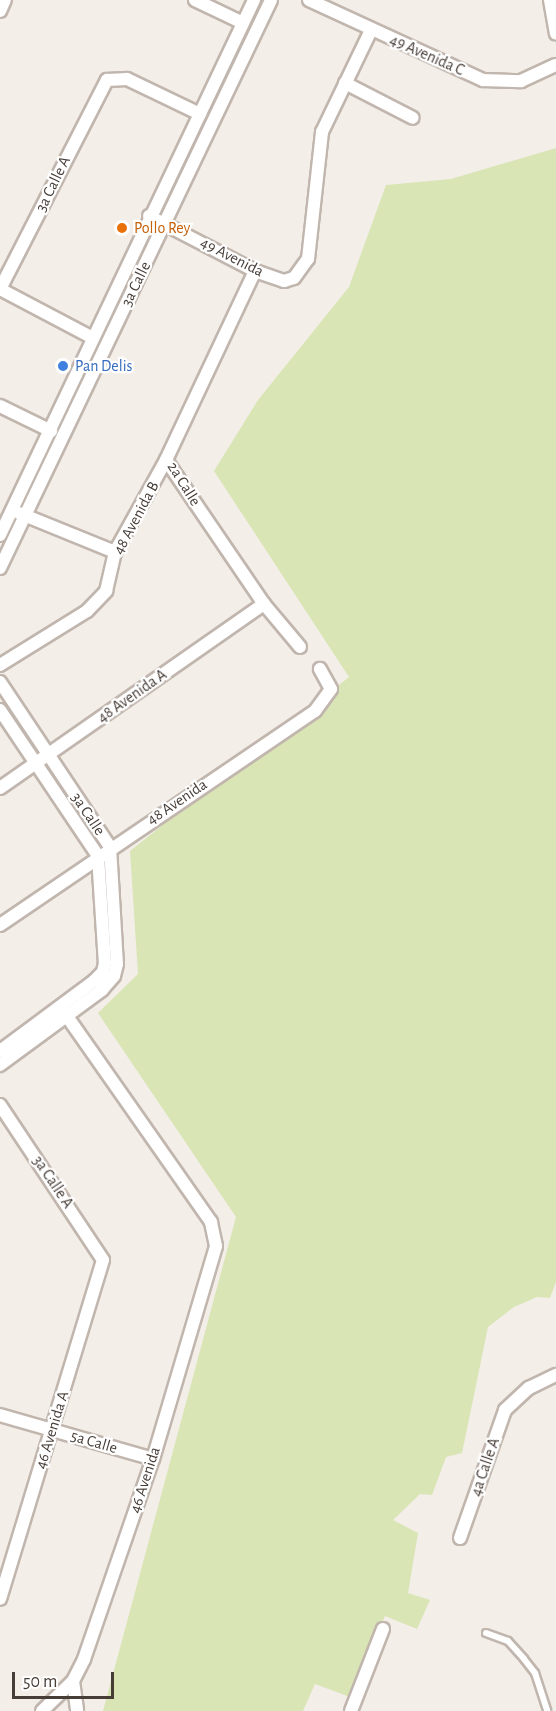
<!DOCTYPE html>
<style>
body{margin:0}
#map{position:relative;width:556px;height:1711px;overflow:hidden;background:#f3eee8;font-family:"Alegreya Sans",sans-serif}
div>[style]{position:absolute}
.green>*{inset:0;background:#d9e5b4}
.roads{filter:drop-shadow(2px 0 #c1b6ae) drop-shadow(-2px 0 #c1b6ae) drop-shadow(0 2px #c1b6ae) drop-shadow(0 -2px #c1b6ae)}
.lane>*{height:6px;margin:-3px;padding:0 3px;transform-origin:3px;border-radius:3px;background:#fff}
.street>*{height:12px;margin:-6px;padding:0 6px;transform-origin:6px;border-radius:6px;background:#fff}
.dots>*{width:16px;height:16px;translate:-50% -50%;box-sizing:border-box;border:3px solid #fff;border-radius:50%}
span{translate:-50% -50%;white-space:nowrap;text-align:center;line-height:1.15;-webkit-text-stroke:4.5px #fff;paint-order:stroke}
.street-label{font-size:16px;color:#463d37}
.food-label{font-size:16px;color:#c56008}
.left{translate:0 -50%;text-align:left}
.shop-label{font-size:16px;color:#366cbe}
.scale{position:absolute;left:12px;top:1672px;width:102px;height:27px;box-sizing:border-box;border:3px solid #463d37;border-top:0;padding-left:8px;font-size:18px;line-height:21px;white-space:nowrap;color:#463d37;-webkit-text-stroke:4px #fff;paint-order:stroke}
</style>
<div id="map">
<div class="green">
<i style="clip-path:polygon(556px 148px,556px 1282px,550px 1298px,537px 1297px,514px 1307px,488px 1327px,462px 1453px,446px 1457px,432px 1495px,420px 1494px,393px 1520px,418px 1533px,408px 1593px,430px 1600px,417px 1629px,385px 1616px,350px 1697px,315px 1684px,303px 1711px,103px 1711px,236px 1217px,98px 1013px,138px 974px,130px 851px,349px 677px,214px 471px,258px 400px,349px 287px,386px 185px,451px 179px)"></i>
</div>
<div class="roads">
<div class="lane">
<i style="left:486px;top:1633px;width:23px;rotate:20deg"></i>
<i style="left:508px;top:1641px;width:24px;rotate:48deg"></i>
<i style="left:524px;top:1659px;width:18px;rotate:52deg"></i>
<i style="left:535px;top:1673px;width:40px;rotate:72deg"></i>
</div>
<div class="street">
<i style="left:195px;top:0;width:53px;rotate:25.6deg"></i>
<i style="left:309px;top:0;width:192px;rotate:24.7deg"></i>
<i style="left:483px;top:80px;width:38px;rotate:2deg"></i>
<i style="left:521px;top:81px;width:38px;rotate:-25deg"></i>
<i style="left:550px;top:0;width:34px;rotate:80deg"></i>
<i style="left:0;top:11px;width:12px;rotate:-66deg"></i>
<i style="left:345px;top:83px;width:76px;rotate:27.2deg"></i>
<i style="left:149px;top:216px;width:119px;rotate:27.4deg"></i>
<i style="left:255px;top:271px;width:31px;rotate:19deg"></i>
<i style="left:284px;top:281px;width:10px;rotate:-17deg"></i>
<i style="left:294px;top:278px;width:24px;rotate:-54deg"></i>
<i style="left:308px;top:259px;width:128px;rotate:-83.7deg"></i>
<i style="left:322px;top:132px;width:113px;rotate:-64.3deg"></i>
<i style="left:0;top:289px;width:235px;rotate:-62.9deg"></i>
<i style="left:107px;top:80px;width:20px;rotate:-3deg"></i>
<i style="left:127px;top:79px;width:81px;rotate:25.6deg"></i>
<i style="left:0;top:289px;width:105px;rotate:27.8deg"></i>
<i style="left:0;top:406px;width:57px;rotate:26.1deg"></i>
<i style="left:166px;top:460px;width:174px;rotate:55.8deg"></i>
<i style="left:264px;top:604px;width:56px;rotate:50.1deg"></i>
<i style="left:19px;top:513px;width:104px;rotate:22.1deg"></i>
<i style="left:0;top:535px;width:592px;rotate:-64.6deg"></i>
<i style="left:0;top:568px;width:629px;rotate:-64.49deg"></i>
<i style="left:0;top:665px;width:102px;rotate:-31.8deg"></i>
<i style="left:87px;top:611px;width:28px;rotate:-46deg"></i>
<i style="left:106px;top:591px;width:40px;rotate:-77deg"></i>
<i style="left:115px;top:552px;width:105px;rotate:-61deg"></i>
<i style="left:166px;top:460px;width:209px;rotate:-64.8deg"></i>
<i style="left:0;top:682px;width:198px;rotate:56.3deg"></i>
<i style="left:110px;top:847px;width:117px;rotate:86.6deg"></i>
<i style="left:117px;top:964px;width:12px;rotate:104deg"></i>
<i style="left:114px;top:976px;width:18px;rotate:131deg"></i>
<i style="left:102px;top:990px;width:127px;rotate:143.7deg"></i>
<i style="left:0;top:710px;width:176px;rotate:56.1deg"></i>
<i style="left:98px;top:856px;width:107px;rotate:86.3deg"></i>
<i style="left:105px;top:963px;width:9px;rotate:103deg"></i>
<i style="left:103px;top:972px;width:13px;rotate:135deg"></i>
<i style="left:94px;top:981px;width:117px;rotate:143.3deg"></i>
<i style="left:0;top:788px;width:322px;rotate:-34.9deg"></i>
<i style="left:0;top:925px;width:381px;rotate:-34.2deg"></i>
<i style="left:315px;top:711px;width:27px;rotate:-54deg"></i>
<i style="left:331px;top:689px;width:23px;rotate:-119deg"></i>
<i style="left:0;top:1105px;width:186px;rotate:56.4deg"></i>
<i style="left:103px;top:1260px;width:354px;rotate:106.9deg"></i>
<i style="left:0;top:1415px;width:159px;rotate:16deg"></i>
<i style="left:460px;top:1538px;width:136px;rotate:-70.6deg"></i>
<i style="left:505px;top:1410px;width:33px;rotate:-43deg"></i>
<i style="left:529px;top:1388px;width:30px;rotate:-26deg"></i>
<i style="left:73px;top:1681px;width:30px;rotate:82deg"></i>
<i style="left:42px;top:1711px;width:43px;rotate:-44.1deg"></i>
<i style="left:73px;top:1681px;width:25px;rotate:-63deg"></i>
<i style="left:84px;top:1659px;width:212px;rotate:-71deg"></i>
<i style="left:153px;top:1459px;width:222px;rotate:-73.5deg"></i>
<i style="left:216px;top:1246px;width:25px;rotate:-102deg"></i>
<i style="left:211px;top:1222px;width:261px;rotate:-125deg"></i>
<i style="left:351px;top:1711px;width:88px;rotate:-68.7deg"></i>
</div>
</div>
<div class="dots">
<i style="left:122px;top:228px;background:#e8710a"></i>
<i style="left:63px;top:366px;background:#3f7fe0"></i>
</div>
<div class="street-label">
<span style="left:427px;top:55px;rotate:24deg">49 Avenida C</span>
<span style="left:53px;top:184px;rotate:-64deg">3a Calle A</span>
<span style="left:232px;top:257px;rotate:27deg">49 Avenida</span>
<span style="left:136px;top:284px;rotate:-64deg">3a Calle</span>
<span style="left:184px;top:484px;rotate:58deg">2a Calle</span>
<span style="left:136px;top:518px;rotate:-62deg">48 Avenida B</span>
<span style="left:132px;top:696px;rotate:-35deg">48 Avenida A</span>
<span style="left:177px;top:802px;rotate:-34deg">48 Avenida</span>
<span style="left:88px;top:814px;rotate:56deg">3a Calle</span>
<span style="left:53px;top:1182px;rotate:56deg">3a Calle A</span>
<span style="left:52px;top:1430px;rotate:-73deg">46 Avenida A</span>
<span style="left:94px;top:1442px;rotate:16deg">5a Calle</span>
<span style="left:485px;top:1467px;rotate:-71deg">4a Calle A</span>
<span style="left:145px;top:1480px;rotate:-72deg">46 Avenida</span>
</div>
<div class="food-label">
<span class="left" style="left:134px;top:228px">Pollo Rey</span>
</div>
<div class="shop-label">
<span class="left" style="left:75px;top:366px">Pan Delis</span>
</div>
<div class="scale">50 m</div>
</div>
